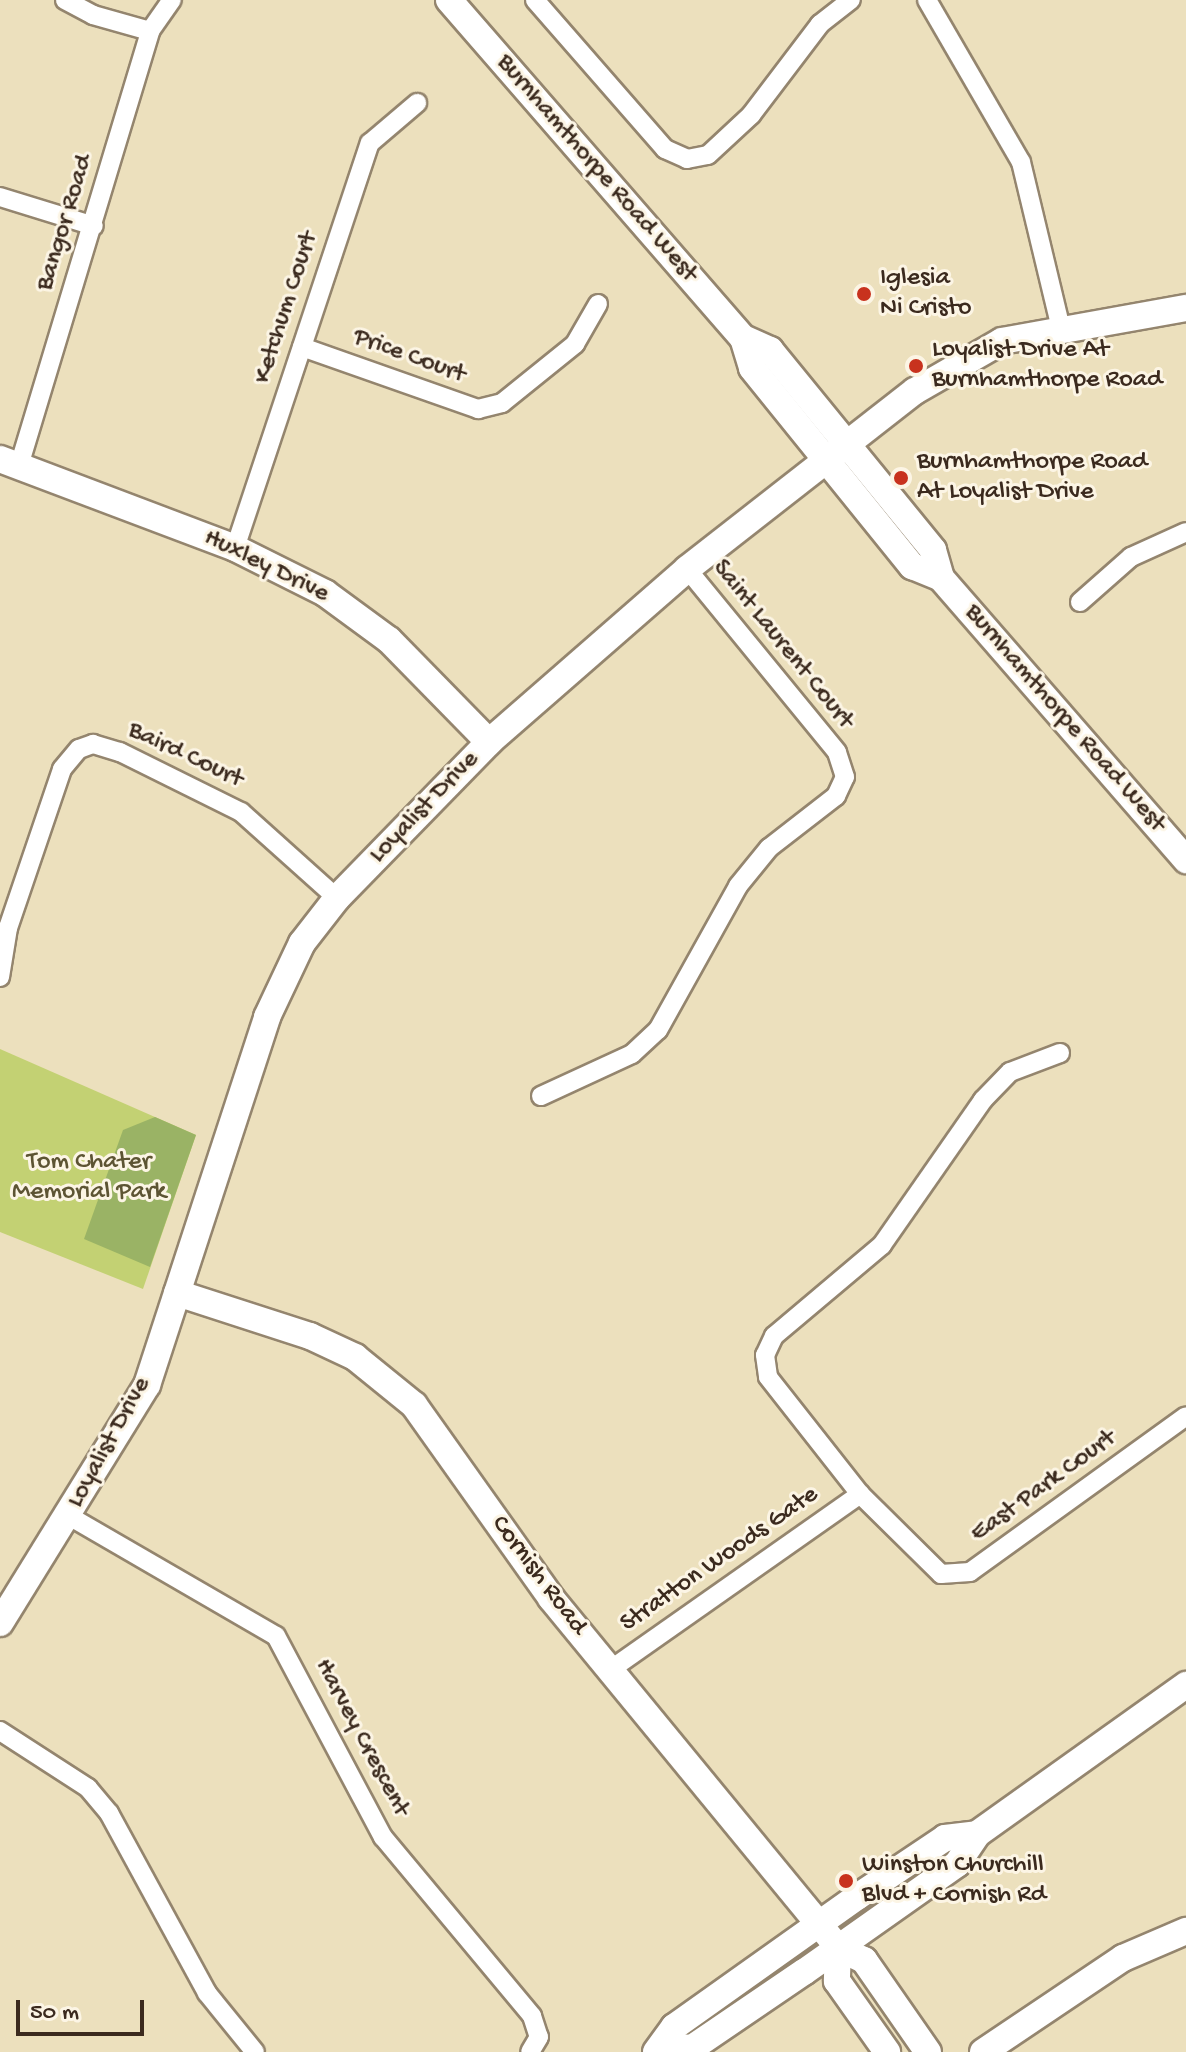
<!DOCTYPE html>
<style>
body{margin:0}
#map{position:relative;width:1186px;height:2052px;overflow:hidden;background:#ece0bd;font-family:"Gochi Hand",sans-serif}
div>[style]{position:absolute}
.green>*{inset:0;background:#c3d173}
.forest>*{inset:0;background:#9ab365}
.roads{filter:drop-shadow(2px 0 #94856e) drop-shadow(-2px 0 #94856e) drop-shadow(0 2px #94856e) drop-shadow(0 -2px #94856e)}
.street>*{height:18px;margin:-9px;padding:0 9px;transform-origin:9px;border-radius:9px;background:#fff}
.secondary>*{height:26px;margin:-13px;padding:0 13px;transform-origin:13px;border-radius:13px;background:#fff}
.dots>*{width:22px;height:22px;translate:-50% -50%;box-sizing:border-box;border:4px solid #fcf5e5;border-radius:50%}
span{translate:-50% -50%;white-space:nowrap;text-align:center;line-height:1.15;-webkit-text-stroke:6px #fcf5e5;paint-order:stroke}
.street-label{font-size:26px;color:#3b2a1e}
.poi-label{font-size:26px;color:#3b2a1e}
.left{translate:0 -50%;text-align:left}
.park-label{font-size:26px;color:#5d5433}
.scale{position:absolute;left:16px;top:2000px;width:128px;height:36px;box-sizing:border-box;border:4px solid #3b2a1e;border-top:0;padding-left:10px;font-size:24px;line-height:28px;white-space:nowrap;color:#3b2a1e;-webkit-text-stroke:6px #fcf5e5;paint-order:stroke}
</style>
<div id="map">
<div class="green">
<i style="clip-path:polygon(0 1049px,196px 1135px,143px 1289px,0 1232px)"></i>
</div>
<div class="forest">
<i style="clip-path:polygon(155px 1117px,196px 1135px,150px 1267px,84px 1239px,123px 1130px)"></i>
</div>
<div class="roads">
<div class="street">
<i style="left:65px;top:0;width:32px;rotate:28deg"></i>
<i style="left:93px;top:15px;width:59px;rotate:15.7deg"></i>
<i style="left:535px;top:0;width:198px;rotate:48.9deg"></i>
<i style="left:665px;top:149px;width:24px;rotate:24deg"></i>
<i style="left:687px;top:159px;width:21px;rotate:-11deg"></i>
<i style="left:708px;top:155px;width:59px;rotate:-42.9deg"></i>
<i style="left:751px;top:115px;width:114px;rotate:-52.8deg"></i>
<i style="left:820px;top:24px;width:39px;rotate:-38deg"></i>
<i style="left:927px;top:0;width:187px;rotate:59.9deg"></i>
<i style="left:1021px;top:162px;width:172px;rotate:76.5deg"></i>
<i style="left:0;top:197px;width:98px;rotate:17.1deg"></i>
<i style="left:302px;top:347px;width:187px;rotate:19.4deg"></i>
<i style="left:478px;top:409px;width:25px;rotate:-14deg"></i>
<i style="left:502px;top:403px;width:94px;rotate:-38.9deg"></i>
<i style="left:575px;top:344px;width:46px;rotate:-60.1deg"></i>
<i style="left:19px;top:466px;width:454px;rotate:-73.2deg"></i>
<i style="left:150px;top:31px;width:38px;rotate:-55deg"></i>
<i style="left:235px;top:548px;width:427px;rotate:-71.6deg"></i>
<i style="left:370px;top:143px;width:62px;rotate:-40.4deg"></i>
<i style="left:1080px;top:602px;width:68px;rotate:-41.4deg"></i>
<i style="left:1131px;top:557px;width:60px;rotate:-24.4deg"></i>
<i style="left:0;top:977px;width:50px;rotate:-80.7deg"></i>
<i style="left:8px;top:928px;width:168px;rotate:-71.2deg"></i>
<i style="left:62px;top:769px;width:26px;rotate:-50deg"></i>
<i style="left:79px;top:749px;width:15px;rotate:-20deg"></i>
<i style="left:93px;top:744px;width:28px;rotate:17deg"></i>
<i style="left:120px;top:752px;width:135px;rotate:26.4deg"></i>
<i style="left:241px;top:812px;width:129px;rotate:41.9deg"></i>
<i style="left:1060px;top:1053px;width:53px;rotate:159.2deg"></i>
<i style="left:1010px;top:1072px;width:39px;rotate:134deg"></i>
<i style="left:983px;top:1100px;width:177px;rotate:124.9deg"></i>
<i style="left:882px;top:1245px;width:141px;rotate:139.9deg"></i>
<i style="left:774px;top:1336px;width:21px;rotate:115deg"></i>
<i style="left:765px;top:1355px;width:22px;rotate:82deg"></i>
<i style="left:768px;top:1377px;width:149px;rotate:51.8deg"></i>
<i style="left:860px;top:1494px;width:114px;rotate:44.6deg"></i>
<i style="left:941px;top:1574px;width:29px;rotate:-4deg"></i>
<i style="left:970px;top:1572px;width:266px;rotate:-35.8deg"></i>
<i style="left:541px;top:1096px;width:100px;rotate:-24.8deg"></i>
<i style="left:632px;top:1054px;width:35px;rotate:-43deg"></i>
<i style="left:658px;top:1030px;width:165px;rotate:-60.9deg"></i>
<i style="left:738px;top:886px;width:49px;rotate:-50.8deg"></i>
<i style="left:769px;top:848px;width:85px;rotate:-37.8deg"></i>
<i style="left:836px;top:796px;width:21px;rotate:-65deg"></i>
<i style="left:845px;top:777px;width:26px;rotate:-108deg"></i>
<i style="left:837px;top:752px;width:237px;rotate:-129.3deg"></i>
<i style="left:69px;top:1516px;width:239px;rotate:30.1deg"></i>
<i style="left:276px;top:1636px;width:228px;rotate:62deg"></i>
<i style="left:383px;top:1837px;width:233px;rotate:50.2deg"></i>
<i style="left:532px;top:2016px;width:22px;rotate:72deg"></i>
<i style="left:539px;top:2037px;width:17px;rotate:121deg"></i>
<i style="left:610px;top:1670px;width:306px;rotate:-35.1deg"></i>
<i style="left:0;top:1731px;width:105px;rotate:32.9deg"></i>
<i style="left:88px;top:1788px;width:33px;rotate:50deg"></i>
<i style="left:109px;top:1813px;width:205px;rotate:61.4deg"></i>
<i style="left:207px;top:1993px;width:76px;rotate:50.9deg"></i>
</div>
<div class="secondary">
<i style="left:449px;top:0;width:448px;rotate:49deg"></i>
<i style="left:743px;top:338px;width:30px;rotate:24deg"></i>
<i style="left:770px;top:350px;width:258px;rotate:50.8deg"></i>
<i style="left:933px;top:550px;width:29px;rotate:74deg"></i>
<i style="left:941px;top:578px;width:374px;rotate:49deg"></i>
<i style="left:743px;top:338px;width:31px;rotate:73deg"></i>
<i style="left:752px;top:368px;width:255px;rotate:51.1deg"></i>
<i style="left:912px;top:566px;width:31px;rotate:22deg"></i>
<i style="left:0;top:459px;width:251px;rotate:20.7deg"></i>
<i style="left:235px;top:548px;width:101px;rotate:26.6deg"></i>
<i style="left:325px;top:593px;width:79px;rotate:36.3deg"></i>
<i style="left:389px;top:640px;width:143px;rotate:45.6deg"></i>
<i style="left:177px;top:1293px;width:140px;rotate:17.9deg"></i>
<i style="left:310px;top:1336px;width:50px;rotate:25deg"></i>
<i style="left:355px;top:1357px;width:76px;rotate:39.1deg"></i>
<i style="left:414px;top:1405px;width:237px;rotate:54.6deg"></i>
<i style="left:551px;top:1598px;width:453px;rotate:50.6deg"></i>
<i style="left:838px;top:1948px;width:29px;rotate:25deg"></i>
<i style="left:864px;top:1960px;width:112px;rotate:55.2deg"></i>
<i style="left:0;top:1623px;width:280px;rotate:-58.3deg"></i>
<i style="left:147px;top:1385px;width:387px;rotate:-71.9deg"></i>
<i style="left:267px;top:1017px;width:82px;rotate:-64.7deg"></i>
<i style="left:302px;top:943px;width:57px;rotate:-52.1deg"></i>
<i style="left:337px;top:898px;width:218px;rotate:-45.7deg"></i>
<i style="left:489px;top:742px;width:263px;rotate:-41.1deg"></i>
<i style="left:687px;top:569px;width:289px;rotate:-38deg"></i>
<i style="left:915px;top:391px;width:100px;rotate:-29.9deg"></i>
<i style="left:1002px;top:341px;width:187px;rotate:-10.2deg"></i>
<i style="left:838px;top:1948px;width:33px;rotate:92deg"></i>
<i style="left:837px;top:1981px;width:87px;rotate:54.8deg"></i>
<i style="left:664px;top:2046px;width:28px;rotate:4deg"></i>
<i style="left:692px;top:2048px;width:135px;rotate:-34.2deg"></i>
<i style="left:804px;top:1972px;width:187px;rotate:-35.2deg"></i>
<i style="left:957px;top:1864px;width:36px;rotate:-56deg"></i>
<i style="left:977px;top:1834px;width:257px;rotate:-35.5deg"></i>
<i style="left:656px;top:2052px;width:31px;rotate:-54deg"></i>
<i style="left:674px;top:2027px;width:224px;rotate:-35.4deg"></i>
<i style="left:857px;top:1897px;width:106px;rotate:-33.8deg"></i>
<i style="left:945px;top:1838px;width:32px;rotate:-7deg"></i>
<i style="left:983px;top:2052px;width:169px;rotate:-33.9deg"></i>
<i style="left:1123px;top:1958px;width:69px;rotate:-23.2deg"></i>
</div>
</div>
<div class="dots">
<i style="left:864px;top:294px;background:#c8321e"></i>
<i style="left:916px;top:366px;background:#c8321e"></i>
<i style="left:901px;top:478px;background:#c8321e"></i>
<i style="left:846px;top:1881px;background:#c8321e"></i>
</div>
<div class="street-label">
<span style="left:596px;top:169px;rotate:49deg">Burnhamthorpe Road West</span>
<span style="left:66px;top:223px;rotate:-73deg">Bangor Road</span>
<span style="left:287px;top:308px;rotate:-72deg">Ketchum Court</span>
<span style="left:409px;top:357px;rotate:20deg">Price Court</span>
<span style="left:266px;top:567px;rotate:26deg">Huxley Drive</span>
<span style="left:782px;top:645px;rotate:51deg">Saint Laurent Court</span>
<span style="left:1064px;top:719px;rotate:49deg">Burnhamthorpe Road West</span>
<span style="left:185px;top:756px;rotate:25deg">Baird Court</span>
<span style="left:425px;top:808px;rotate:-46deg">Loyalist Drive</span>
<span style="left:110px;top:1443px;rotate:-61deg">Loyalist Drive</span>
<span style="left:1044px;top:1487px;rotate:-36deg">East Park Court</span>
<span style="left:720px;top:1560px;rotate:-35deg">Stratton Woods Gate</span>
<span style="left:538px;top:1576px;rotate:53deg">Cornish Road</span>
<span style="left:361px;top:1738px;rotate:62deg">Harvey Crescent</span>
</div>
<div class="poi-label">
<span class="left" style="left:880px;top:294px">Iglesia<br>Ni Cristo</span>
<span class="left" style="left:932px;top:366px">Loyalist Drive At<br>Burnhamthorpe Road</span>
<span class="left" style="left:917px;top:478px">Burnhamthorpe Road<br>At Loyalist Drive</span>
<span class="left" style="left:862px;top:1881px">Winston Churchill<br>Blvd + Cornish Rd</span>
</div>
<div class="park-label">
<span style="left:89px;top:1178px">Tom Chater<br>Memorial Park</span>
</div>
<div class="scale">50 m</div>
</div>
